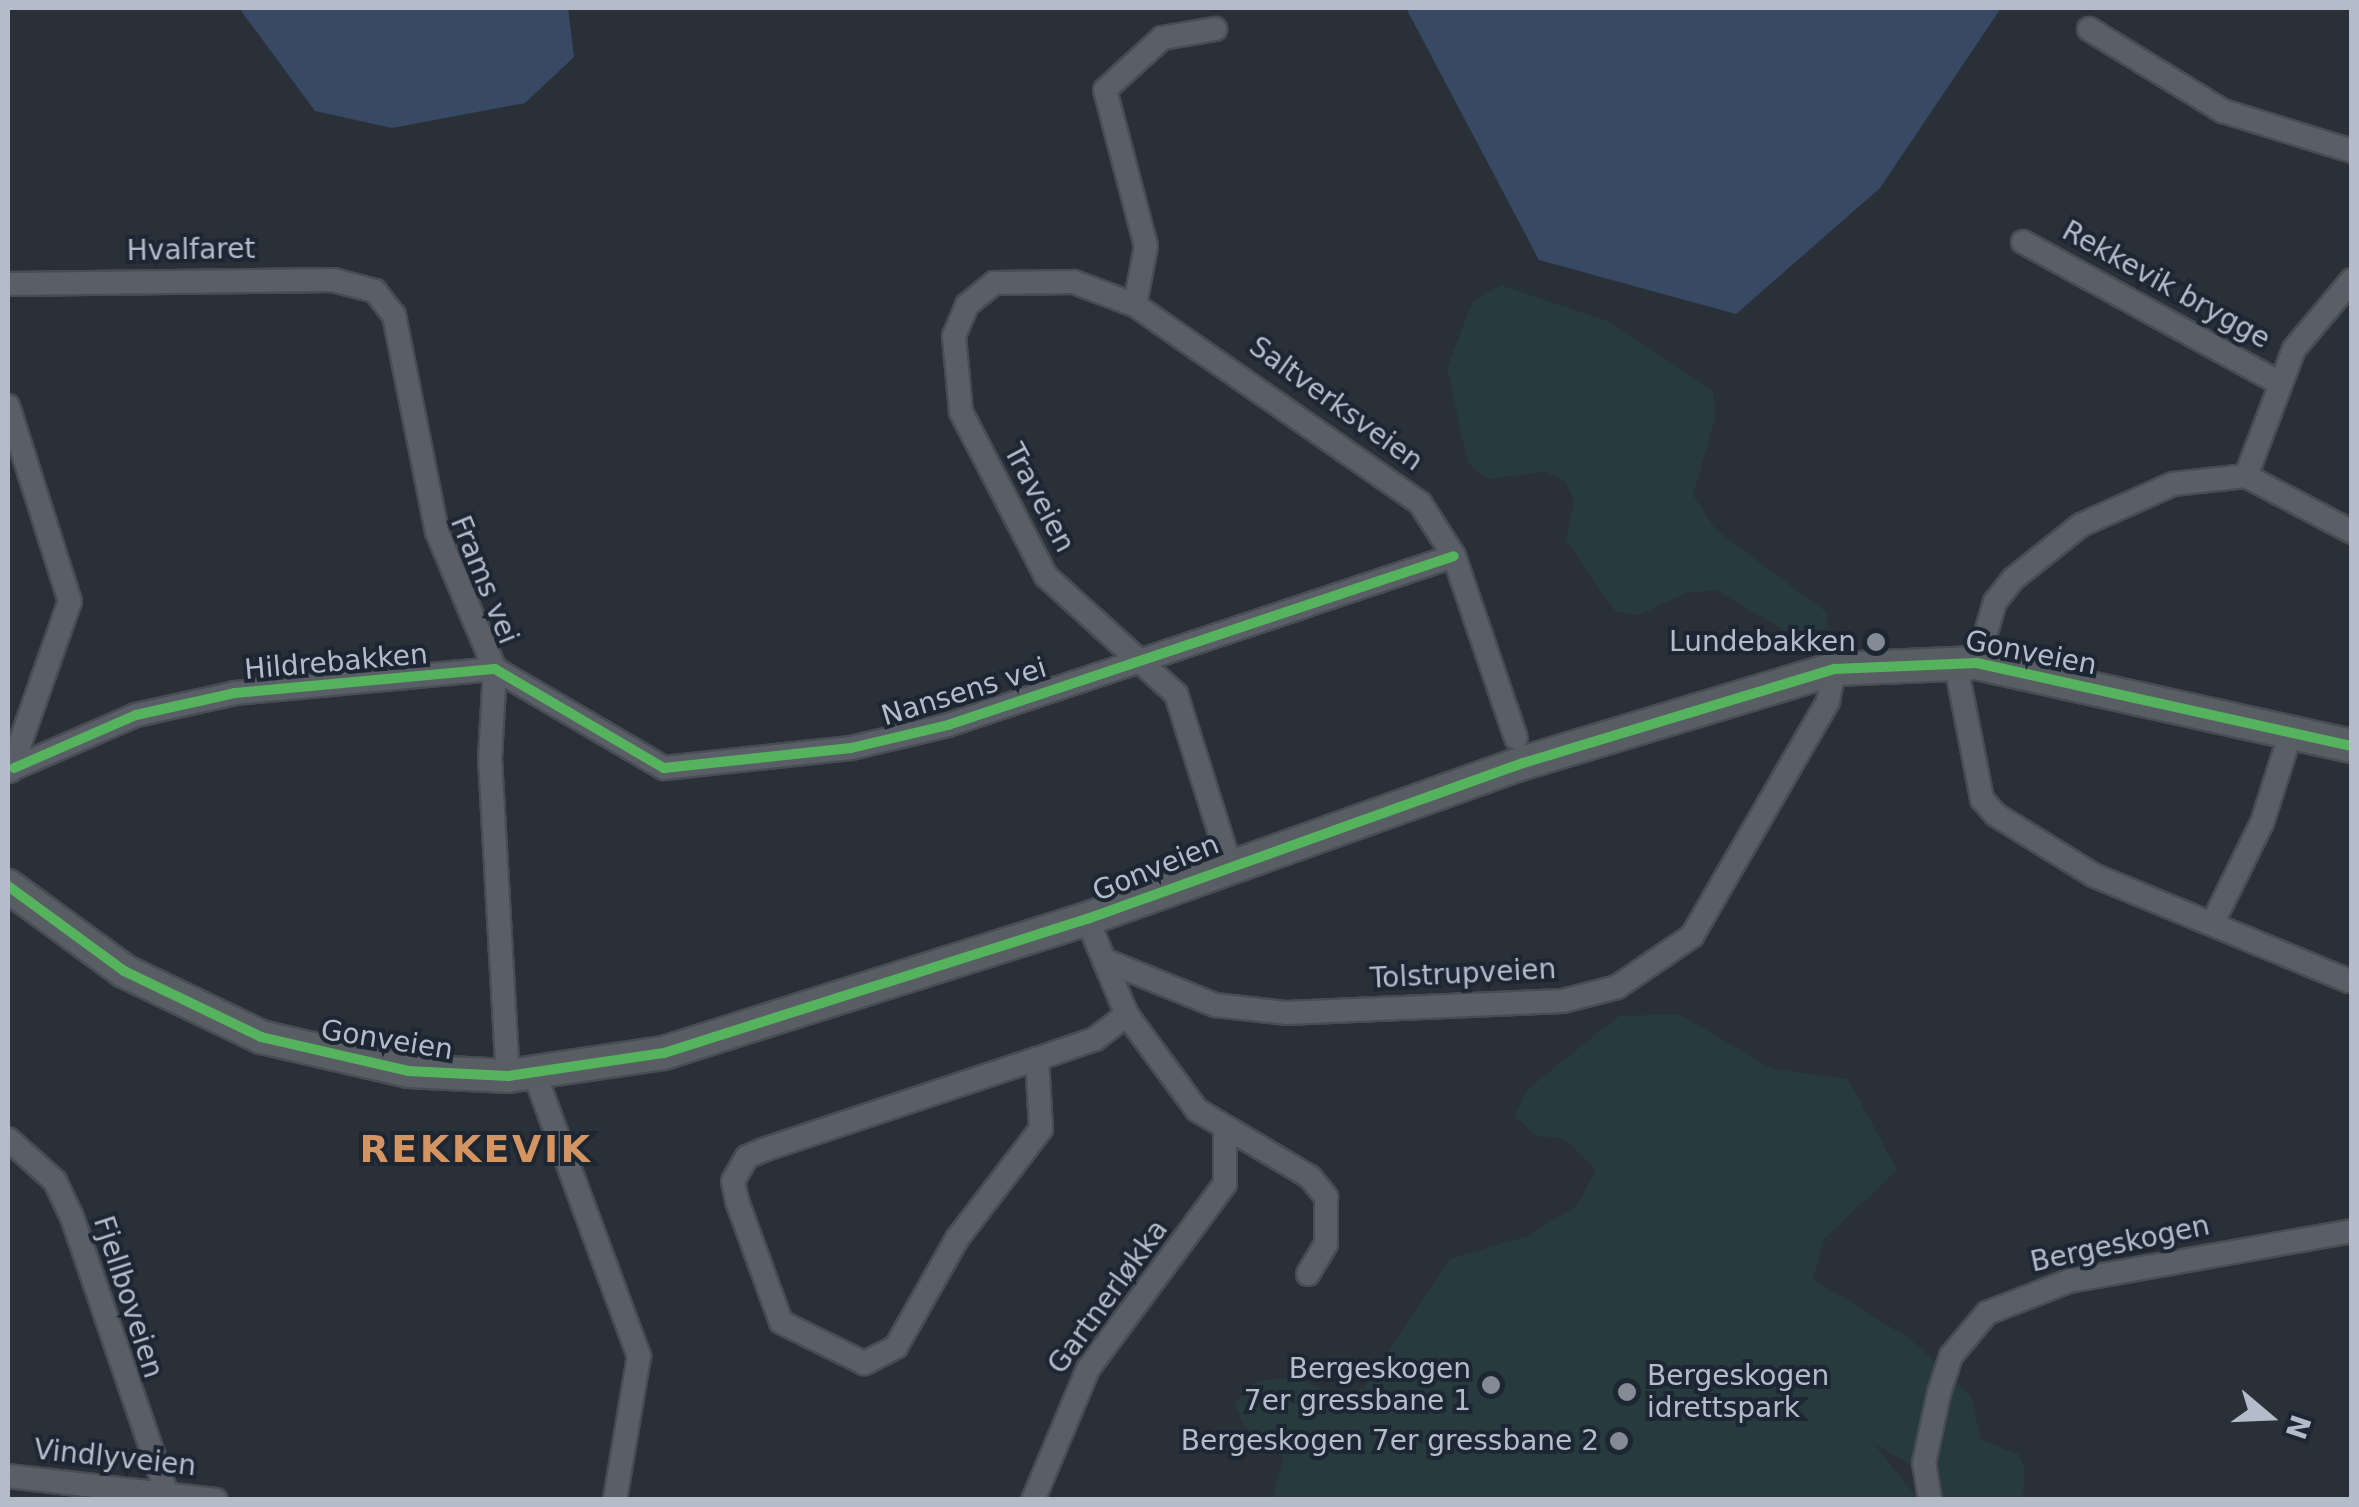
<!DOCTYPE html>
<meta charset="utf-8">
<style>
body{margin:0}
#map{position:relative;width:2359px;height:1507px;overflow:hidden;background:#2a3038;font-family:"DejaVu Sans",sans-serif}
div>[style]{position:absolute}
.green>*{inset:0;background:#273a3e}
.water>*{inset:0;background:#384963}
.roads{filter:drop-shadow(2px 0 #484c53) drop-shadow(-2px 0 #484c53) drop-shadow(0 2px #484c53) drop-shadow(0 -2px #484c53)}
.street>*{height:22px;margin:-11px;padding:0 11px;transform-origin:11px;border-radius:11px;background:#5a5e66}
.secondary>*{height:32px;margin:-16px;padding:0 16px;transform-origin:16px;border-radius:16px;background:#595d64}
.cycleway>*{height:10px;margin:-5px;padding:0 5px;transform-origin:5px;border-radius:5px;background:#56b35d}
.dots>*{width:28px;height:28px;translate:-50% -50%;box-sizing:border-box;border:5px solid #1d2633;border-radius:50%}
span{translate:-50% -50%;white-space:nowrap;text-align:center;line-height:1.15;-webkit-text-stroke:8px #1d2633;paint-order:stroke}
.street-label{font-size:28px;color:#b4bcc9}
.poi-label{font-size:28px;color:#b4bcc9}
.right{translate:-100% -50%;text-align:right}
.left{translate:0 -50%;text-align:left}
.district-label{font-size:38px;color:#d59563;font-weight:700;letter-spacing:2.5px}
.frame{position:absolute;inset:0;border:10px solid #b4bcc9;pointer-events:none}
.north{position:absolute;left:2219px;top:1367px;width:100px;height:100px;-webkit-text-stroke:8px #1d2633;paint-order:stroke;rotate:109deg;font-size:28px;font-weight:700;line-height:40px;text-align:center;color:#b4bcc9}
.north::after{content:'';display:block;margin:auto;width:35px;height:45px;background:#b4bcc9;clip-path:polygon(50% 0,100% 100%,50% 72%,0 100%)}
</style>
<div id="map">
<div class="green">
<i style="clip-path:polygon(1501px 285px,1612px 323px,1713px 392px,1715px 418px,1693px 495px,1716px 530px,1826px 612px,1828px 629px,1785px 631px,1716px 590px,1685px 593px,1639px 615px,1616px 612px,1566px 540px,1574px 500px,1565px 481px,1546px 472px,1487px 479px,1468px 463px,1447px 368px,1472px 303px)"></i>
<i style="clip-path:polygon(1679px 1014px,1772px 1069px,1848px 1079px,1897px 1170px,1824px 1239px,1813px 1279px,1910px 1339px,1971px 1396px,1981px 1440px,2018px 1454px,2025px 1468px,2023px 1499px,1945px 1499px,1931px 1476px,1874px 1444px,1918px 1499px,1272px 1499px,1284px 1457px,1243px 1425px,1235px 1404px,1255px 1382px,1291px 1377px,1340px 1395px,1364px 1388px,1450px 1259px,1528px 1236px,1577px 1205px,1596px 1170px,1564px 1139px,1535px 1135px,1515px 1116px,1528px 1089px,1619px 1016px)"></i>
</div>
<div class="water">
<i style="clip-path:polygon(239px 8px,568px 8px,574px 57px,525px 103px,392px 128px,315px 111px)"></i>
<i style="clip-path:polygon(1406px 8px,2001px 8px,1880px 188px,1736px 314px,1539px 260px)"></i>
</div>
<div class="roads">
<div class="street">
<i style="left:2089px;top:29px;width:157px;rotate:31.5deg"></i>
<i style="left:2223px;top:111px;width:135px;rotate:17.2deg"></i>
<i style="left:2023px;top:242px;width:291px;rotate:28.8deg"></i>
<i style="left:8px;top:284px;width:325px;rotate:-0.7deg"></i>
<i style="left:333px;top:280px;width:43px;rotate:14.7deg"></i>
<i style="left:375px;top:291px;width:31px;rotate:52deg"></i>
<i style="left:394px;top:315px;width:221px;rotate:78.8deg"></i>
<i style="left:437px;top:532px;width:149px;rotate:67.1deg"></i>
<i style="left:495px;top:669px;width:89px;rotate:93.2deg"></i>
<i style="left:490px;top:758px;width:319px;rotate:86.8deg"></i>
<i style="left:1135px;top:305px;width:60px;rotate:-79.4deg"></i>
<i style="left:1146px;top:246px;width:161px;rotate:-104.7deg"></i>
<i style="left:1105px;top:90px;width:77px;rotate:-42.4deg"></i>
<i style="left:1162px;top:38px;width:54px;rotate:-9.6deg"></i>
<i style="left:8px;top:406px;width:205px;rotate:72.4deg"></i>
<i style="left:70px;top:601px;width:180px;rotate:109.4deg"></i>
<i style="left:2246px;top:476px;width:136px;rotate:-69.3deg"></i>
<i style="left:2294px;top:349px;width:90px;rotate:-50deg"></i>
<i style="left:1955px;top:660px;width:142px;rotate:79deg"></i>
<i style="left:1982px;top:799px;width:21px;rotate:49deg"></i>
<i style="left:1996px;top:815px;width:114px;rotate:31.7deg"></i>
<i style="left:2093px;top:875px;width:277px;rotate:22.5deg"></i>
<i style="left:1977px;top:663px;width:64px;rotate:-73.6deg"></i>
<i style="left:1995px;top:602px;width:29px;rotate:-52deg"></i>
<i style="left:2013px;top:579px;width:87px;rotate:-38.5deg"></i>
<i style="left:2081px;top:525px;width:101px;rotate:-24deg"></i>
<i style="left:2173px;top:484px;width:73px;rotate:-6.3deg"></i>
<i style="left:2246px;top:476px;width:120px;rotate:27.8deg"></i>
<i style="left:14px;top:768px;width:133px;rotate:-23.5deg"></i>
<i style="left:136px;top:715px;width:101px;rotate:-12.5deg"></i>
<i style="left:235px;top:693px;width:261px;rotate:-5.3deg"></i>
<i style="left:495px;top:669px;width:196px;rotate:30.4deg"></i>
<i style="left:664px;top:768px;width:188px;rotate:-6.1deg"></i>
<i style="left:851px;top:748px;width:100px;rotate:-13.3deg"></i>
<i style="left:948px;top:725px;width:533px;rotate:-18.47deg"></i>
<i style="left:1229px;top:862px;width:176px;rotate:-107.5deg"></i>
<i style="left:1176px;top:694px;width:176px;rotate:-137.8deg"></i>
<i style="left:1046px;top:576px;width:185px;rotate:-117.4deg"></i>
<i style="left:961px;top:412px;width:76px;rotate:-95.3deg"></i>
<i style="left:954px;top:336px;width:34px;rotate:-67deg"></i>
<i style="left:967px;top:305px;width:35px;rotate:-39deg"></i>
<i style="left:994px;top:283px;width:80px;rotate:-0.7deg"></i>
<i style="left:1074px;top:282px;width:65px;rotate:20.7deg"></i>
<i style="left:1135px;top:305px;width:347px;rotate:34.8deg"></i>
<i style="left:1420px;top:503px;width:63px;rotate:57.3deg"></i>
<i style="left:1454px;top:556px;width:192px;rotate:71.2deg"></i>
<i style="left:1087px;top:919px;width:104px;rotate:67.4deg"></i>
<i style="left:1127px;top:1015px;width:118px;rotate:53.6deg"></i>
<i style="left:1197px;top:1110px;width:131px;rotate:30.7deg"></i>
<i style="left:1310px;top:1177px;width:26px;rotate:51deg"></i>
<i style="left:1326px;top:1197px;width:47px;rotate:90deg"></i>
<i style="left:1326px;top:1244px;width:35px;rotate:121deg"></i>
<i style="left:2214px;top:920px;width:108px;rotate:-63.7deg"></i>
<i style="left:2262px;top:823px;width:96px;rotate:-72.3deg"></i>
<i style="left:1104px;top:960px;width:120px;rotate:22.1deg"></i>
<i style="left:1215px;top:1005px;width:71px;rotate:6.4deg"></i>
<i style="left:1286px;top:1013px;width:277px;rotate:-2.5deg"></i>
<i style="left:1563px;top:1001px;width:56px;rotate:-14.5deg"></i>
<i style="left:1617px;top:987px;width:91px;rotate:-34.2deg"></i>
<i style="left:1692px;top:936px;width:272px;rotate:-59.9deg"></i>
<i style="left:1828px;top:701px;width:33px;rotate:-79deg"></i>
<i style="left:1037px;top:1059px;width:70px;rotate:86.7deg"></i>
<i style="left:1041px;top:1129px;width:138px;rotate:127.4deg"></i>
<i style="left:957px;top:1239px;width:124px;rotate:119.5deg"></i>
<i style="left:896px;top:1347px;width:36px;rotate:153deg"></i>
<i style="left:864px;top:1363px;width:93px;rotate:-153.7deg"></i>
<i style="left:781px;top:1322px;width:129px;rotate:-110deg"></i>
<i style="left:737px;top:1201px;width:20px;rotate:-101deg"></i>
<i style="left:733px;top:1181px;width:28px;rotate:-60deg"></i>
<i style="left:747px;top:1157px;width:17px;rotate:-24deg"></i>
<i style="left:763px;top:1150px;width:289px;rotate:-18.4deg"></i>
<i style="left:1037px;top:1059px;width:61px;rotate:-19deg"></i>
<i style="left:1095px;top:1039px;width:40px;rotate:-37deg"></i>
<i style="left:535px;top:1075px;width:300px;rotate:69.7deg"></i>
<i style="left:639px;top:1356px;width:146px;rotate:99.5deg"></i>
<i style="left:8px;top:1139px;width:63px;rotate:41.8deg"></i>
<i style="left:55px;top:1181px;width:40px;rotate:65deg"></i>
<i style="left:72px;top:1217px;width:290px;rotate:71.1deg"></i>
<i style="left:166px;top:1491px;width:20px;rotate:153deg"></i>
<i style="left:8px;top:1476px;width:209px;rotate:6.6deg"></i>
<i style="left:1033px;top:1500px;width:142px;rotate:-67.2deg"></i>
<i style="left:1088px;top:1369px;width:230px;rotate:-53.5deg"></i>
<i style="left:1225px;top:1184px;width:51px;rotate:-90deg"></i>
<i style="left:1930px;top:1500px;width:37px;rotate:-99deg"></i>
<i style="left:1924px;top:1463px;width:72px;rotate:-77.9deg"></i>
<i style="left:1939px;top:1393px;width:39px;rotate:-72deg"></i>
<i style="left:1951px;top:1356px;width:56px;rotate:-50.1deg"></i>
<i style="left:1987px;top:1313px;width:88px;rotate:-21.3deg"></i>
<i style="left:2069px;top:1281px;width:287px;rotate:-10deg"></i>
</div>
<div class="secondary">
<i style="left:8px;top:886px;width:144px;rotate:36.2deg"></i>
<i style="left:124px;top:971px;width:152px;rotate:25.7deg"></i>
<i style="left:261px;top:1037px;width:151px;rotate:13deg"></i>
<i style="left:408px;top:1071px;width:100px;rotate:2.9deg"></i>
<i style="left:508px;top:1076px;width:158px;rotate:-8.4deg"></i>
<i style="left:664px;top:1053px;width:444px;rotate:-17.6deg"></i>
<i style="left:1087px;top:919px;width:463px;rotate:-19.7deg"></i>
<i style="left:1523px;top:763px;width:325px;rotate:-16.8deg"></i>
<i style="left:1834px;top:669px;width:143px;rotate:-2.4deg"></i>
<i style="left:1977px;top:663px;width:384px;rotate:12.5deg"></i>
</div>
</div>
<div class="cycleway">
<i style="left:14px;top:768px;width:133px;rotate:-23.5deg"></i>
<i style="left:136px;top:715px;width:101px;rotate:-12.5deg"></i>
<i style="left:235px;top:693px;width:261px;rotate:-5.3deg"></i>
<i style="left:495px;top:669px;width:196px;rotate:30.4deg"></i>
<i style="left:664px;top:768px;width:188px;rotate:-6.1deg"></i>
<i style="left:851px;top:748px;width:100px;rotate:-13.3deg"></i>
<i style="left:948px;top:725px;width:533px;rotate:-18.47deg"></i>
<i style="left:8px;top:886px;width:144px;rotate:36.2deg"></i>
<i style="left:124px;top:971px;width:152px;rotate:25.7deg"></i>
<i style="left:261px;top:1037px;width:151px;rotate:13deg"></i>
<i style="left:408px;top:1071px;width:100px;rotate:2.9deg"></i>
<i style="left:508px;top:1076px;width:158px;rotate:-8.4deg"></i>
<i style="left:664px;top:1053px;width:444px;rotate:-17.6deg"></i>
<i style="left:1087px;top:919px;width:463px;rotate:-19.7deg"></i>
<i style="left:1523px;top:763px;width:325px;rotate:-16.8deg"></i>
<i style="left:1834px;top:669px;width:143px;rotate:-2.4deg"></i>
<i style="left:1977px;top:663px;width:384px;rotate:12.5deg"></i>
</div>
<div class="dots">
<i style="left:1876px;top:642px;background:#848b96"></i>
<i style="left:1491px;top:1385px;background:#848b96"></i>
<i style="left:1627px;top:1392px;background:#848b96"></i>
<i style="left:1619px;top:1441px;background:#848b96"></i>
</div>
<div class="street-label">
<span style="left:191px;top:250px;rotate:-1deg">Hvalfaret</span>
<span style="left:2166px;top:285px;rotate:29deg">Rekkevik brygge</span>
<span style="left:1336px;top:404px;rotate:36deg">Saltverksveien</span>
<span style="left:1039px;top:498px;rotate:62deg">Traveien</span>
<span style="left:484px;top:580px;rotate:68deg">Frams vei</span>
<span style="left:2031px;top:653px;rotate:11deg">Gonveien</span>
<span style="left:336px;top:662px;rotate:-5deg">Hildrebakken</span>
<span style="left:964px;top:692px;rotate:-17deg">Nansens vei</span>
<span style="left:1156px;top:868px;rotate:-22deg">Gonveien</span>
<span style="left:1463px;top:974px;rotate:-3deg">Tolstrupveien</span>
<span style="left:387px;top:1040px;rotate:9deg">Gonveien</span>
<span style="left:2120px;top:1244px;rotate:-12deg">Bergeskogen</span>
<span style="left:128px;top:1297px;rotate:72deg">Fjellboveien</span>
<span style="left:1108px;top:1297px;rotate:-54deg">Gartnerløkka</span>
<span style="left:115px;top:1458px;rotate:6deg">Vindlyveien</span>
</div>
<div class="poi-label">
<span class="right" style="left:1856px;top:642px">Lundebakken</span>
<span class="right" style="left:1471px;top:1385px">Bergeskogen<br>7er gressbane 1</span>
<span class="left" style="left:1647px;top:1392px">Bergeskogen<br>idrettspark</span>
<span class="right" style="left:1599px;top:1441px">Bergeskogen 7er gressbane 2</span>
</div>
<div class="district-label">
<span style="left:476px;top:1150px">REKKEVIK</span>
</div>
<div class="frame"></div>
<div class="north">N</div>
</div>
